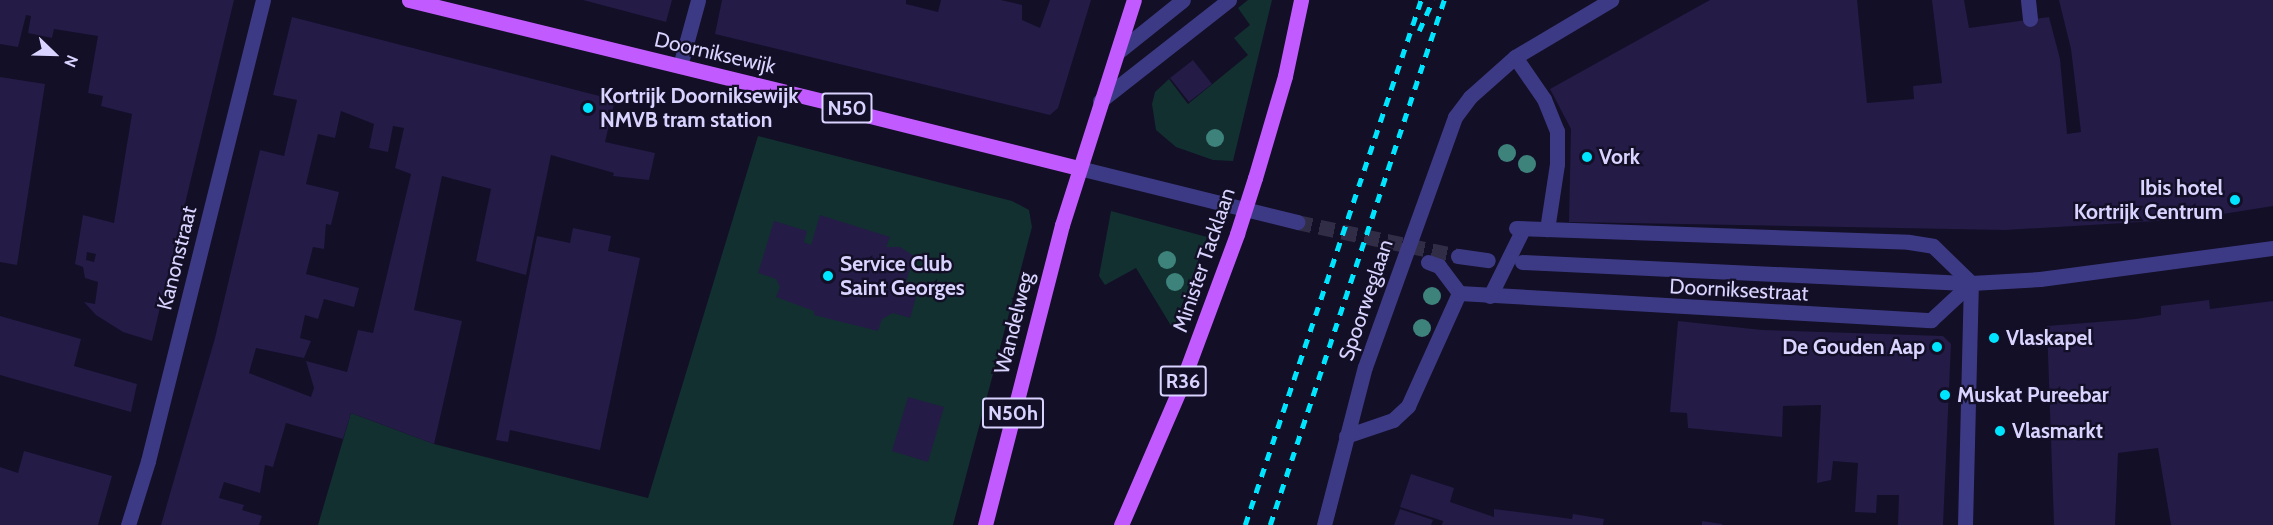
<!DOCTYPE html>
<style>
body{margin:0}
#map{position:relative;width:2273px;height:525px;overflow:hidden;background:#130f26;font-family:Cabin,sans-serif}
div>[style]{position:absolute}
.green>*{inset:0;background:#12302f}
.building>*{inset:0;background:#241b47}
.tertiary-tunnel>*{height:15px;margin-top:-7.5px;transform-origin:0;background:repeating-linear-gradient(90deg,#312d47 0 15px,transparent 0 23px)}
.service>*{height:15px;margin:-7.5px;padding:0 7.5px;transform-origin:7.5px;border-radius:7.5px;background:#3d3a85}
.minor>*{height:15px;margin:-7.5px;padding:0 7.5px;transform-origin:7.5px;border-radius:7.5px;background:#3d3a85}
.tertiary>*{height:15px;margin:-7.5px;padding:0 7.5px;transform-origin:7.5px;border-radius:7.5px;background:#3d3a85}
.primary>*{height:15px;margin:-7.5px;padding:0 7.5px;transform-origin:7.5px;border-radius:7.5px;background:#c25bff}
.rail>*{height:4.5px;margin-top:-2.25px;transform-origin:0;background:repeating-linear-gradient(90deg,#00e5ff 0 9px,transparent 0 17px)}
.primary-bridge>*{height:15px;margin:-7.5px;padding:0 7.5px;transform-origin:7.5px;border-radius:7.5px;background:#c25bff}
.trees>*{width:18px;height:18px;margin:-9px;border-radius:50%;background:#3d827b}
.dots>*{width:16px;height:16px;translate:-50% -50%;box-sizing:border-box;border:3px solid #130f26;border-radius:50%}
span{translate:-50% -50%;white-space:nowrap;text-align:center;line-height:1.15;-webkit-text-stroke:4.5px #130f26;paint-order:stroke}
.shield-label span{padding:2px 4px;background:#130f26;border:2px solid;border-radius:4px;-webkit-text-stroke-width:0}
.shield-label{font-size:20px;color:#d9d4ff;font-weight:700}
.street-label{font-size:21px;color:#d9d4ff}
.poi-label{font-size:21px;color:#d9d4ff;font-weight:700}
.left{translate:0 -50%;text-align:left}
.right{translate:-100% -50%;text-align:right}
.north{position:absolute;left:24px;top:24px;width:60px;height:60px;-webkit-text-stroke:4px #130f26;paint-order:stroke;rotate:113deg;font-size:16px;font-weight:700;line-height:24px;text-align:center;color:#d9d4ff}
.north::after{content:'';display:block;margin:auto;width:21px;height:27px;background:#d9d4ff;clip-path:polygon(50% 0,100% 100%,50% 72%,0 100%)}
</style>
<div id="map">
<div class="green">
<i style="clip-path:polygon(1248px 0,1272px 0,1233px 161px,1213px 160px,1176px 147px,1156px 130px,1152px 104px,1155px 92px,1169px 79px,1188px 104px,1248px 55px,1234px 38px,1250px 25px,1238px 8px)"></i>
<i style="clip-path:polygon(758px 136px,1012px 201px,1029px 210px,1032px 227px,953px 525px,318px 525px,351px 413px,434px 444px,648px 498px)"></i>
<i style="clip-path:polygon(1111px 211px,1207px 237px,1173px 329px,1136px 268px,1105px 285px,1099px 276px)"></i>
</div>
<div class="building">
<i style="clip-path:polygon(evenodd,0 0,234px 0,152px 341px,123px 332px,96px 315px,84px 302px,95px 304px,98px 282px,85px 278px,83px 267px,75px 264px,83px 215px,114px 223px,132px 114px,101px 106px,103px 96px,88px 93px,98px 36px,54px 29px,52px 38px,28px 33px,31px 16px,26px 15px,18px 47px,0 44px,0 0,87px 252px,96px 254px,94px 262px,86px 260px,87px 252px)"></i>
<i style="clip-path:polygon(583px 0,672px 0,666px 22px)"></i>
<i style="clip-path:polygon(722px 0,906px 0,906px 4px,938px 12px,941px 0,1001px 0,1022px 5px,1022px 20px,1040px 28px,1050px 0,1091px 0,1058px 108px,1050px 115px,715px 34px)"></i>
<i style="clip-path:polygon(1710px 0,1857px 0,1867px 103px,1914px 99px,1913px 86px,1942px 83px,1932px 0,1964px 0,1969px 28px,2049px 17px,2060px 59px,2067px 134px,2081px 132px,2071px 49px,2059px 0,2273px 0,2273px 206px,2191px 219px,2005px 230px,1569px 222px,1571px 129px,1550px 89px)"></i>
<i style="clip-path:polygon(evenodd,292px 17px,615px 100px,605px 142px,655px 153px,649px 180px,613px 176px,614px 173px,551px 155px,526px 275px,476px 261px,491px 189px,442px 176px,414px 310px,462px 321px,434px 444px,351px 413px,343px 439px,286px 423px,273px 467px,265px 465px,260px 493px,224px 482px,219px 498px,244px 505px,242px 510px,262px 516px,259px 525px,161px 525px,215px 338px,260px 150px,284px 156px,297px 100px,273px 95px,292px 17px,341px 111px,374px 124px,369px 148px,388px 152px,393px 126px,404px 128px,395px 168px,411px 174px,373px 333px,358px 330px,347px 372px,306px 361px,314px 388px,311px 397px,249px 373px,256px 348px,304px 358px,311px 341px,300px 338px,305px 315px,318px 319px,324px 299px,354px 307px,359px 288px,306px 274px,313px 247px,324px 249px,326px 224px,331px 225px,339px 192px,306px 184px,318px 134px,335px 138px,341px 111px)"></i>
<i style="clip-path:polygon(1193px 60px,1212px 84px,1189px 102px,1170px 78px)"></i>
<i style="clip-path:polygon(0 77px,45px 84px,17px 265px,0 262px)"></i>
<i style="clip-path:polygon(820px 215px,890px 237px,886px 247px,900px 247px,914px 256px,906px 282px,919px 287px,910px 318px,893px 313px,882px 319px,878px 331px,814px 315px,814px 311px,776px 297px,780px 287px,776px 279px,758px 273px,774px 221px,807px 231px,804px 242px,811px 245px)"></i>
<i style="clip-path:polygon(573px 228px,611px 236px,608px 251px,640px 258px,600px 450px,510px 430px,508px 442px,496px 440px,537px 236px,570px 243px)"></i>
<i style="clip-path:polygon(2209px 300px,2210px 309px,2273px 301px,2273px 525px,2171px 525px,2158px 448px,2118px 453px,2115px 525px,2054px 525px,2047px 326px,2136px 319px,2161px 315px,2161px 306px)"></i>
<i style="clip-path:polygon(0 316px,81px 339px,74px 366px,137px 384px,131px 412px,0 375px)"></i>
<i style="clip-path:polygon(1678px 321px,1762px 330px,1943px 336px,1951px 344px,1943px 525px,1898px 525px,1899px 495px,1877px 495px,1876px 513px,1855px 512px,1858px 463px,1833px 461px,1831px 480px,1817px 483px,1821px 405px,1783px 406px,1782px 437px,1688px 428px,1687px 413px,1670px 412px)"></i>
<i style="clip-path:polygon(908px 397px,944px 407px,928px 462px,892px 451px)"></i>
<i style="clip-path:polygon(24px 451px,112px 476px,98px 525px,0 525px,0 467px,18px 473px)"></i>
<i style="clip-path:polygon(1411px 474px,1454px 488px,1450px 502px,1494px 517px,1494px 509px,1572px 519px,1573px 514px,1604px 519px,1603px 525px,1442px 525px,1443px 521px,1400px 507px)"></i>
<i style="clip-path:polygon(1400px 509px,1433px 520px,1431px 525px,1394px 525px)"></i>
<i style="clip-path:polygon(1702px 521px,1722px 524px,1722px 525px,1702px 525px)"></i>
</div>
<div class="tertiary-tunnel">
<i style="left:1297px;top:222px;width:165px;rotate:11.9deg"></i>
</div>
<div class="service">
<i style="left:2028px;top:0;width:19px;rotate:84deg"></i>
<i style="left:1118px;top:52px;width:83px;rotate:-38.7deg"></i>
<i style="left:1100px;top:101px;width:164px;rotate:-38.1deg"></i>
</div>
<div class="minor">
<i style="left:1515px;top:57px;width:51px;rotate:55.4deg"></i>
<i style="left:1544px;top:99px;width:35px;rotate:68deg"></i>
<i style="left:1557px;top:131px;width:33px;rotate:90deg"></i>
<i style="left:1557px;top:164px;width:66px;rotate:98.7deg"></i>
<i style="left:680px;top:66px;width:68px;rotate:-74.7deg"></i>
<i style="left:1516px;top:228px;width:393px;rotate:2deg"></i>
<i style="left:1909px;top:242px;width:24px;rotate:9deg"></i>
<i style="left:1933px;top:246px;width:53px;rotate:44.2deg"></i>
<i style="left:1428px;top:262px;width:12px;rotate:20deg"></i>
<i style="left:1439px;top:266px;width:34px;rotate:53deg"></i>
<i style="left:1459px;top:293px;width:473px;rotate:3.3deg"></i>
<i style="left:1931px;top:320px;width:54px;rotate:-42.8deg"></i>
<i style="left:1490px;top:296px;width:75px;rotate:-63.8deg"></i>
<i style="left:1346px;top:436px;width:50px;rotate:-18.8deg"></i>
<i style="left:1393px;top:420px;width:21px;rotate:-43deg"></i>
<i style="left:1408px;top:406px;width:124px;rotate:-65.7deg"></i>
<i style="left:128px;top:525px;width:67px;rotate:-72.6deg"></i>
<i style="left:148px;top:461px;width:475px;rotate:-76deg"></i>
<i style="left:1965px;top:525px;width:242px;rotate:-88.6deg"></i>
</div>
<div class="tertiary">
<i style="left:1079px;top:168px;width:225px;rotate:13.9deg"></i>
<i style="left:1458px;top:256px;width:30px;rotate:8deg"></i>
<i style="left:1522px;top:262px;width:449px;rotate:2.7deg"></i>
<i style="left:1971px;top:283px;width:69px;rotate:-3.3deg"></i>
<i style="left:2040px;top:279px;width:235px;rotate:-7.6deg"></i>
<i style="left:1324px;top:525px;width:163px;rotate:-75.5deg"></i>
<i style="left:1365px;top:367px;width:266px;rotate:-70.2deg"></i>
<i style="left:1455px;top:117px;width:25px;rotate:-53deg"></i>
<i style="left:1470px;top:97px;width:60px;rotate:-41.6deg"></i>
<i style="left:1515px;top:57px;width:112px;rotate:-30.7deg"></i>
</div>
<div class="primary">
<i style="left:409px;top:0;width:439px;rotate:13.7deg"></i>
<i style="left:836px;top:104px;width:32px;rotate:20deg"></i>
<i style="left:866px;top:115px;width:219px;rotate:14deg"></i>
<i style="left:1255px;top:178px;width:106px;rotate:-73.6deg"></i>
<i style="left:1285px;top:76px;width:78px;rotate:-78.1deg"></i>
<i style="left:985px;top:525px;width:310px;rotate:-75.6deg"></i>
<i style="left:1062px;top:225px;width:236px;rotate:-72.3deg"></i>
<i style="left:1121px;top:525px;width:144px;rotate:-66.6deg"></i>
<i style="left:1178px;top:393px;width:170px;rotate:-69.6deg"></i>
</div>
<div class="rail">
<i style="left:1419px;top:31px;width:34px;rotate:-66deg"></i>
<i style="left:1245px;top:525px;width:554px;rotate:-71.47deg"></i>
<i style="left:1270px;top:525px;width:553px;rotate:-71.66deg"></i>
</div>
<div class="primary-bridge">
<i style="left:1237px;top:234px;width:59px;rotate:-72.2deg"></i>
</div>
<div class="trees">
<i style="left:1215px;top:138px"></i>
<i style="left:1507px;top:153px"></i>
<i style="left:1527px;top:164px"></i>
<i style="left:1167px;top:260px"></i>
<i style="left:1175px;top:282px"></i>
<i style="left:1432px;top:296px"></i>
<i style="left:1422px;top:328px"></i>
</div>
<div class="dots">
<i style="left:588px;top:108px;background:#00e5ff"></i>
<i style="left:1587px;top:157px;background:#00e5ff"></i>
<i style="left:2235px;top:200px;background:#00e5ff"></i>
<i style="left:828px;top:276px;background:#00e5ff"></i>
<i style="left:1994px;top:338px;background:#00e5ff"></i>
<i style="left:1937px;top:347px;background:#00e5ff"></i>
<i style="left:1945px;top:395px;background:#00e5ff"></i>
<i style="left:2000px;top:431px;background:#00e5ff"></i>
</div>
<div class="shield-label">
<span style="left:847px;top:108px">N50</span>
<span style="left:1183px;top:381px">R36</span>
<span style="left:1013px;top:413px">N50h</span>
</div>
<div class="street-label">
<span style="left:715px;top:53px;rotate:13deg">Doorniksewijk</span>
<span style="left:177px;top:258px;rotate:-76deg">Kanonstraat</span>
<span style="left:1204px;top:260px;rotate:-71deg">Minister Tacklaan</span>
<span style="left:1739px;top:290px;rotate:3deg">Doorniksestraat</span>
<span style="left:1366px;top:300px;rotate:-71deg">Spoorweglaan</span>
<span style="left:1014px;top:323px;rotate:-76deg">Wandelweg</span>
</div>
<div class="poi-label">
<span class="left" style="left:600px;top:108px">Kortrijk Doorniksewijk<br>NMVB tram station</span>
<span class="left" style="left:1599px;top:157px">Vork</span>
<span class="right" style="left:2223px;top:200px">Ibis hotel<br>Kortrijk Centrum</span>
<span class="left" style="left:840px;top:276px">Service Club<br>Saint Georges</span>
<span class="left" style="left:2006px;top:338px">Vlaskapel</span>
<span class="right" style="left:1925px;top:347px">De Gouden Aap</span>
<span class="left" style="left:1957px;top:395px">Muskat Pureebar</span>
<span class="left" style="left:2012px;top:431px">Vlasmarkt</span>
</div>
<div class="north">N</div>
</div>
